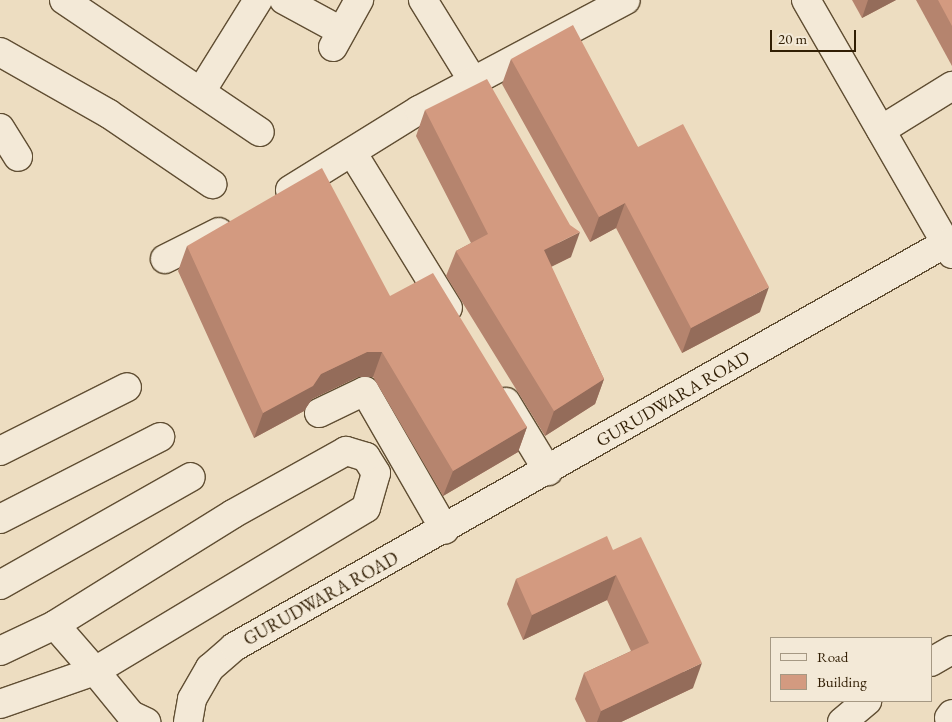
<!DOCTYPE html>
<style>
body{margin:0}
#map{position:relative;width:952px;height:722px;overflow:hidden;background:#edddc1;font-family:"EB Garamond",serif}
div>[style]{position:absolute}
.roads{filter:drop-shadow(1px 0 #604e33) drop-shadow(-1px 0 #604e33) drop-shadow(0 1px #604e33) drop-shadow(0 -1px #604e33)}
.minor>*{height:28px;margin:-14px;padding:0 14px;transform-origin:14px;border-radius:14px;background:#f3e9d7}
.wall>*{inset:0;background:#b5846e}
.shaded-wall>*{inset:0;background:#946c5a}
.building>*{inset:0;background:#d39a80}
span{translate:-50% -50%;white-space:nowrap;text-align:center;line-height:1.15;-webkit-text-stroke:4.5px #f3e9d7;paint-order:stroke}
.street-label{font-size:18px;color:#311e04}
.legend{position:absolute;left:770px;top:637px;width:162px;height:65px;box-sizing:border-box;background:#f3e9d7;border:1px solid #a59883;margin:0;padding:6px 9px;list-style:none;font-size:15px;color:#311e04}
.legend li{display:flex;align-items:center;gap:10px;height:25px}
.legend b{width:25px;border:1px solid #a59883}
.scale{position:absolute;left:770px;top:30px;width:86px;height:22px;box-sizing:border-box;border:2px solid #311e04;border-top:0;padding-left:6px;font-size:15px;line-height:18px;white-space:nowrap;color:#311e04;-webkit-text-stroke:4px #f3e9d7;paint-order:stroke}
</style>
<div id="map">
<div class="roads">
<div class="minor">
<i style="left:64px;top:0;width:236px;rotate:34deg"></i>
<i style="left:284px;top:0;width:65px;rotate:28.5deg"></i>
<i style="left:423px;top:0;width:95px;rotate:58.3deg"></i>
<i style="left:806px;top:0;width:293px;rotate:60.1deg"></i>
<i style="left:333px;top:47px;width:54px;rotate:-61deg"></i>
<i style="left:0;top:52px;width:125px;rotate:29.6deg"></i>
<i style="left:109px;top:114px;width:125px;rotate:34.2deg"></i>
<i style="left:202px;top:90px;width:106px;rotate:-58.1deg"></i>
<i style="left:0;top:128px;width:34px;rotate:58deg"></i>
<i style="left:881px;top:130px;width:84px;rotate:-31.8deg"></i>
<i style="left:352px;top:152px;width:183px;rotate:58.4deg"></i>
<i style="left:290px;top:190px;width:152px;rotate:-31.8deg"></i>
<i style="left:419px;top:110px;width:234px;rotate:-28deg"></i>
<i style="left:165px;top:259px;width:60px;rotate:-26.6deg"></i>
<i style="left:506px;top:402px;width:81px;rotate:58.7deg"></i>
<i style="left:319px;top:413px;width:51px;rotate:-25.6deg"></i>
<i style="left:365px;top:391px;width:160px;rotate:60.1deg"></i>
<i style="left:0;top:451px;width:142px;rotate:-26.7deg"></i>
<i style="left:0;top:519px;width:180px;rotate:-27.1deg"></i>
<i style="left:0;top:585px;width:219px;rotate:-29.5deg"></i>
<i style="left:0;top:651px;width:61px;rotate:-25.3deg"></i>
<i style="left:931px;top:662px;width:24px;rotate:-30deg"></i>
<i style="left:0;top:704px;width:101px;rotate:-19.2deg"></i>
<i style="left:95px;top:671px;width:316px;rotate:-31deg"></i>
<i style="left:366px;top:508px;width:36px;rotate:-74deg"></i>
<i style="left:376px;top:473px;width:19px;rotate:-122deg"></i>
<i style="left:366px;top:457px;width:21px;rotate:-163deg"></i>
<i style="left:346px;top:451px;width:129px;rotate:150.9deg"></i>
<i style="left:233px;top:514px;width:210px;rotate:148.1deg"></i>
<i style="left:55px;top:625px;width:61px;rotate:49deg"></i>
<i style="left:95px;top:671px;width:57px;rotate:50.7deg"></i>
<i style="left:131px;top:715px;width:17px;rotate:25deg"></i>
<i style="left:949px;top:718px;width:5px;rotate:-53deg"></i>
<i style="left:188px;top:722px;width:23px;rotate:-80deg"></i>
<i style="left:192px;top:699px;width:36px;rotate:-60deg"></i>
<i style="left:210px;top:668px;width:32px;rotate:-41deg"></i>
<i style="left:234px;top:647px;width:819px;rotate:-29.57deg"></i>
<i style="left:842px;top:722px;width:33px;rotate:-40deg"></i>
</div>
</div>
<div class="wall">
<i style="clip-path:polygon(852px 0,896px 0,862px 18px)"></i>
<i style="clip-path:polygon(916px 0,952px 0,952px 66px)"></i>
<i style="clip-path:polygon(511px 59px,638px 147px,760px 312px,682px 353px,616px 228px,590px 242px,502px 84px)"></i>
<i style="clip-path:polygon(425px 110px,571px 257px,551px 267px,604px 379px,595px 404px,545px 436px,446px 276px,456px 251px,471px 243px,416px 136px)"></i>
<i style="clip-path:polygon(187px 246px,390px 296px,527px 427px,518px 452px,443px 496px,373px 377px,358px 377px,312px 399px,304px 411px,254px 438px,178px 271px)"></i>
<i style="clip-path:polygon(613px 550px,693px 688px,621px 722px,586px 722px,575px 699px,584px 673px,631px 651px,607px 600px,523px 640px,507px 604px,516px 579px)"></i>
</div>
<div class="shaded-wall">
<i style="clip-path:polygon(868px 0,896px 0,862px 18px)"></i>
<i style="clip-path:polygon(625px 203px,616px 228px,590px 242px,599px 217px)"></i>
<i style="clip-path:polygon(580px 232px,571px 257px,534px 275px,544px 250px)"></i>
<i style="clip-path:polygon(769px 287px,760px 312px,682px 353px,691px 328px)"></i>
<i style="clip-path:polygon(367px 352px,382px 352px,373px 377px,358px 377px,312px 399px,304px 411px,254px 438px,263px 413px,321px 374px)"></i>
<i style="clip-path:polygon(604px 379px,595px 404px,545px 436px,554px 411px)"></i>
<i style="clip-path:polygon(527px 427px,518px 452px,443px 496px,453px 471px)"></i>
<i style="clip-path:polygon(616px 575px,607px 600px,523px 640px,532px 615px)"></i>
<i style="clip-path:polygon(702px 663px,693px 688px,621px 722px,597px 722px,601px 711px)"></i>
</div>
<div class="building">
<i style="clip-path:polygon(938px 0,952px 0,952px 26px)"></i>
<i style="clip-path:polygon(573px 25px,638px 147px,683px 124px,769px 287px,691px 328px,625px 203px,599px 217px,511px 59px)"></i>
<i style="clip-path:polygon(487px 79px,570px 225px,580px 232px,544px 250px,604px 379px,554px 411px,456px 251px,488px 234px,425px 110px)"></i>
<i style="clip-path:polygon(322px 168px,390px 296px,433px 273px,527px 427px,453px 471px,382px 352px,367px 352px,321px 374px,313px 386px,263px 413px,187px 246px)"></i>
<i style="clip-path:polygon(607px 536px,613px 550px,641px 537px,702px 663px,601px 711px,584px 673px,649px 643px,616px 575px,532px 615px,516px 579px)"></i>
</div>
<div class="street-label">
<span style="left:673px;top:399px;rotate:-30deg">GURUDWARA ROAD</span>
<span style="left:321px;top:599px;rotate:-29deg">GURUDWARA ROAD</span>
</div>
<ul class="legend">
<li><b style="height:6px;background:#f3e9d7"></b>Road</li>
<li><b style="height:14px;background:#d39a80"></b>Building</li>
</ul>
<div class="scale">20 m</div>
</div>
